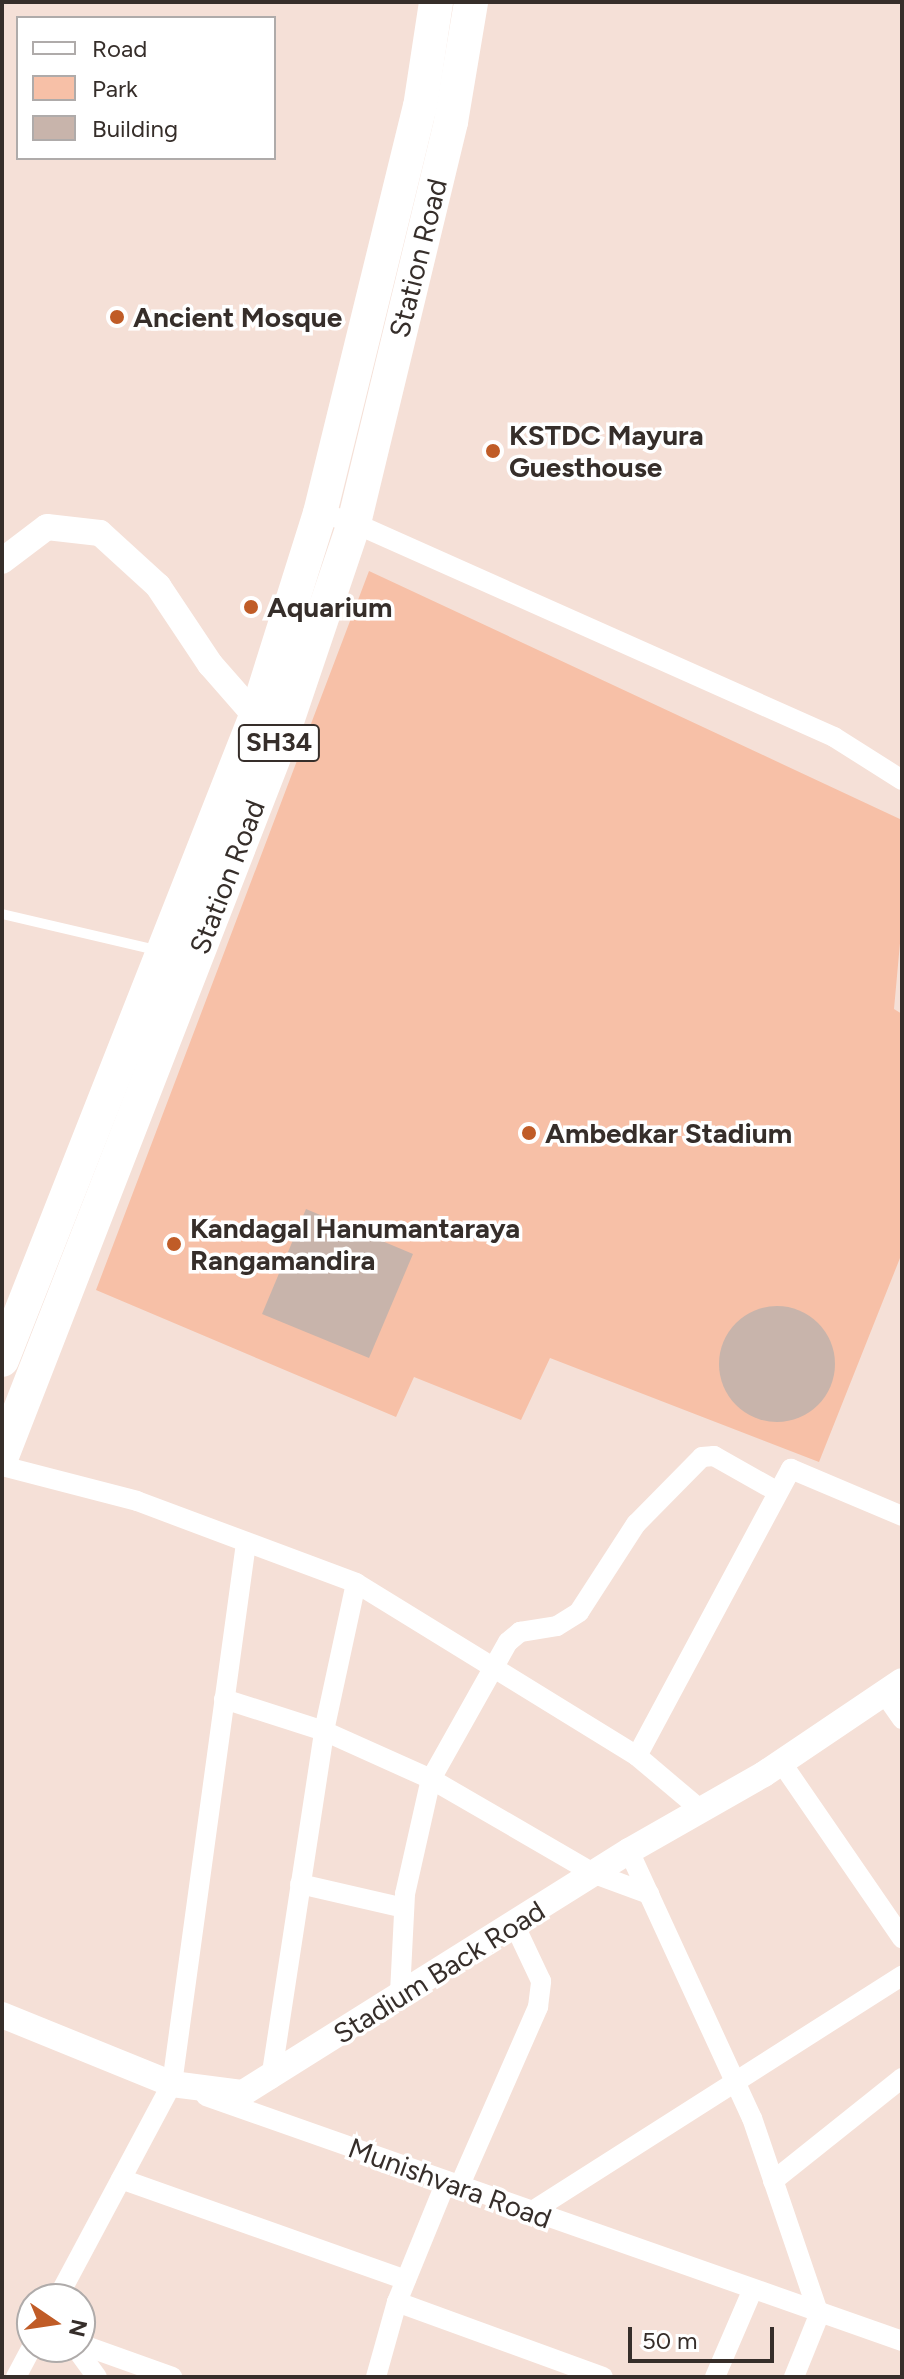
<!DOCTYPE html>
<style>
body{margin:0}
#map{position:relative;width:904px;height:2379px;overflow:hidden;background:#f5e0d7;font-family:Figtree,sans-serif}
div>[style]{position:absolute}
.green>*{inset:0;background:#f7c0a7}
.building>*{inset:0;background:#c8b4ab}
.round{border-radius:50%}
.service>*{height:10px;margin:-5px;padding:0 5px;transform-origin:5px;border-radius:5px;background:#fff}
.minor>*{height:20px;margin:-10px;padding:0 10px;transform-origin:10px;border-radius:10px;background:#fff}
.tertiary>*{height:26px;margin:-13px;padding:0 13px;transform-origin:13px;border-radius:13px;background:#fff}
.primary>*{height:34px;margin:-17px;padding:0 17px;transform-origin:17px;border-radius:17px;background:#fff}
.dots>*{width:22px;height:22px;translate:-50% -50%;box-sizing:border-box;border:4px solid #fff;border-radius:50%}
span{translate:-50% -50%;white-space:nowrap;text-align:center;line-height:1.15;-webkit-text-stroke:7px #fff;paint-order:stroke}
.shield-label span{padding:2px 6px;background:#fff;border:2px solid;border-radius:6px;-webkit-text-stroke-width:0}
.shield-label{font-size:26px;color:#362e2a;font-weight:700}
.street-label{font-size:28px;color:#362e2a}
.poi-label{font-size:28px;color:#362e2a;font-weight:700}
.left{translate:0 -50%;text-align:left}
.frame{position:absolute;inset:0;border:4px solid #362e2a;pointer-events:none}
.legend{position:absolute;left:16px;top:16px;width:260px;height:144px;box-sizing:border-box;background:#fff;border:2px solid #afabaa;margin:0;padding:10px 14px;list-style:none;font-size:24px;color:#362e2a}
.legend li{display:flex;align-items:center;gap:16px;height:40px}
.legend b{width:40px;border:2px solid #afabaa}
.north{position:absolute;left:16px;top:2283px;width:80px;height:80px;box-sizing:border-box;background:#fff;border:2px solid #afabaa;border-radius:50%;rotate:103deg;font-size:22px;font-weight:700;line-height:32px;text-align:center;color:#362e2a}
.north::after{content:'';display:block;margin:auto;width:28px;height:36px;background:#c05c27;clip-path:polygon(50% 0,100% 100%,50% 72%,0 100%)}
.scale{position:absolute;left:628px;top:2327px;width:146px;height:36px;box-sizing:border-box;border:4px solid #362e2a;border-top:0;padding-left:10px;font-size:24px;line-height:28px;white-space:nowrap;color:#362e2a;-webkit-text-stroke:6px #fff;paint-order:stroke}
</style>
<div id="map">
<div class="green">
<i style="clip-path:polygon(369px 571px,902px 820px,902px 921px,894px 1009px,902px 1014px,902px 1253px,819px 1462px,550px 1358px,521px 1420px,414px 1377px,396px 1417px,96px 1290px)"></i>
</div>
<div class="building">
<i style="clip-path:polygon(306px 1209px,413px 1254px,369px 1358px,262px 1314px)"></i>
<i class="round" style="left:719px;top:1306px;width:116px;height:116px"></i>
</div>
<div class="service">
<i style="left:2px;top:914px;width:162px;rotate:13.2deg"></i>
</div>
<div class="minor">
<i style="left:320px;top:513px;width:35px;rotate:16deg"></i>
<i style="left:354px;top:523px;width:526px;rotate:24.03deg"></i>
<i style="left:834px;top:737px;width:80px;rotate:32.3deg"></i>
<i style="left:2px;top:1466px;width:139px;rotate:14.5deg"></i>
<i style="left:137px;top:1501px;width:234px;rotate:20.5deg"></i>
<i style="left:356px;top:1583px;width:330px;rotate:31.6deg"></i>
<i style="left:637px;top:1756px;width:84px;rotate:40.2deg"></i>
<i style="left:884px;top:1693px;width:32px;rotate:55deg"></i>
<i style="left:224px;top:1699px;width:105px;rotate:17.7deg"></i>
<i style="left:324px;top:1731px;width:117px;rotate:24.2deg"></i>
<i style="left:431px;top:1779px;width:190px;rotate:30.1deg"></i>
<i style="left:595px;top:1874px;width:58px;rotate:20.3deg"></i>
<i style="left:637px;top:1756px;width:326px;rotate:-61.8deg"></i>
<i style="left:791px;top:1469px;width:121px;rotate:22.9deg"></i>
<i style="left:781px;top:1762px;width:214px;rotate:55.5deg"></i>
<i style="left:629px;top:1851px;width:294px;rotate:65.3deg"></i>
<i style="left:752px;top:2118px;width:208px;rotate:71.2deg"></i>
<i style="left:819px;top:2315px;width:67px;rotate:112deg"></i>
<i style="left:300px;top:1884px;width:107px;rotate:13deg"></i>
<i style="left:400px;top:1993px;width:99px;rotate:-87.1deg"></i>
<i style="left:405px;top:1894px;width:118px;rotate:-77.3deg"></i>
<i style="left:431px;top:1779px;width:157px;rotate:-60.7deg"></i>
<i style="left:508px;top:1642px;width:16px;rotate:-40deg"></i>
<i style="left:520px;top:1632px;width:37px;rotate:-9deg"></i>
<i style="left:557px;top:1626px;width:26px;rotate:-32deg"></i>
<i style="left:579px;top:1612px;width:105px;rotate:-57.1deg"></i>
<i style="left:636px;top:1524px;width:94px;rotate:-45.4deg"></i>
<i style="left:702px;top:1457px;width:12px;rotate:-5deg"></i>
<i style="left:714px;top:1456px;width:73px;rotate:29.4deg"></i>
<i style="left:271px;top:2079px;width:352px;rotate:-81.3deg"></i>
<i style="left:324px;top:1731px;width:151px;rotate:-77.8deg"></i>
<i style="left:206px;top:2096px;width:738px;rotate:19.39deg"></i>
<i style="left:121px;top:2179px;width:302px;rotate:19.5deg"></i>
<i style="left:773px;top:2181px;width:165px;rotate:-38.6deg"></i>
<i style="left:459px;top:2187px;width:197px;rotate:-66.3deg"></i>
<i style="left:538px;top:2007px;width:26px;rotate:-83deg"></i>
<i style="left:541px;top:1981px;width:63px;rotate:-115.3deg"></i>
<i style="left:531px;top:2212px;width:440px;rotate:-32.5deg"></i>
<i style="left:57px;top:2299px;width:244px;rotate:-61.9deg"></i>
<i style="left:172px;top:2084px;width:546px;rotate:-82.21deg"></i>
<i style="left:397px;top:2302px;width:219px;rotate:20deg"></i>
<i style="left:80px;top:2344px;width:98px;rotate:19.7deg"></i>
<i style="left:75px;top:2347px;width:37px;rotate:54deg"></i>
<i style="left:16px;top:2377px;width:34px;rotate:-62deg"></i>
<i style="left:376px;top:2377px;width:78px;rotate:-74.4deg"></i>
<i style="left:397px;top:2302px;width:130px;rotate:-67.8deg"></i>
<i style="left:715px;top:2377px;width:94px;rotate:-66.7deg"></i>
</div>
<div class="tertiary">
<i style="left:2px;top:561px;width:56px;rotate:-37.1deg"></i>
<i style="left:47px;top:527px;width:53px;rotate:6.5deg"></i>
<i style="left:100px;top:533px;width:79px;rotate:42.4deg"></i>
<i style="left:158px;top:586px;width:94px;rotate:56.3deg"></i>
<i style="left:210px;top:664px;width:85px;rotate:48.8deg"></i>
<i style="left:2px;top:2015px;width:183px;rotate:22.1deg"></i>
<i style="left:172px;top:2084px;width:72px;rotate:7.2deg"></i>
<i style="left:243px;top:2093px;width:456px;rotate:-32.1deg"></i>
<i style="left:629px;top:1851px;width:155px;rotate:-29.7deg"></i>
<i style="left:764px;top:1774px;width:166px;rotate:-34deg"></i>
</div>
<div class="primary">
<i style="left:2px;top:1360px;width:692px;rotate:-68.48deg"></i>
<i style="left:256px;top:716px;width:213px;rotate:-72.5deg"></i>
<i style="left:320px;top:513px;width:418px;rotate:-76.2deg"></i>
<i style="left:420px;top:107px;width:106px;rotate:-81.3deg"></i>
<i style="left:2px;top:1456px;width:766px;rotate:-68.73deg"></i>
<i style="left:280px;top:742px;width:231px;rotate:-71.3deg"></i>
<i style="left:354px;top:523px;width:413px;rotate:-76.4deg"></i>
<i style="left:451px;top:122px;width:122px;rotate:-80.5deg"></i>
</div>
<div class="dots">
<i style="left:117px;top:317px;background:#c05c27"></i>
<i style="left:493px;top:451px;background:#c05c27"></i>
<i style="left:251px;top:607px;background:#c05c27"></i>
<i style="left:529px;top:1133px;background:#c05c27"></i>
<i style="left:174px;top:1244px;background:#c05c27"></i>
</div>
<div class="shield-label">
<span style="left:279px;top:743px">SH34</span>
</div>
<div class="street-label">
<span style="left:418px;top:258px;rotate:-76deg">Station Road</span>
<span style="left:227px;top:877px;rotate:-69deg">Station Road</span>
<span style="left:439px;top:1972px;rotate:-32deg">Stadium Back Road</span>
<span style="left:450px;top:2183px;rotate:20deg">Munishvara Road</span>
</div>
<div class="poi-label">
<span class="left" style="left:133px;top:317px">Ancient Mosque</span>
<span class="left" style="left:509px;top:451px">KSTDC Mayura<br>Guesthouse</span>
<span class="left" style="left:267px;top:607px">Aquarium</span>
<span class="left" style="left:545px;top:1133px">Ambedkar Stadium</span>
<span class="left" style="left:190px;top:1244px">Kandagal Hanumantaraya<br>Rangamandira</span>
</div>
<div class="frame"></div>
<ul class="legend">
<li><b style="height:10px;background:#fff"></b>Road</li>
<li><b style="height:22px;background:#f7c0a7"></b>Park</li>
<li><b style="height:22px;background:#c8b4ab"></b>Building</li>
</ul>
<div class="north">N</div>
<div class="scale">50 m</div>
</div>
